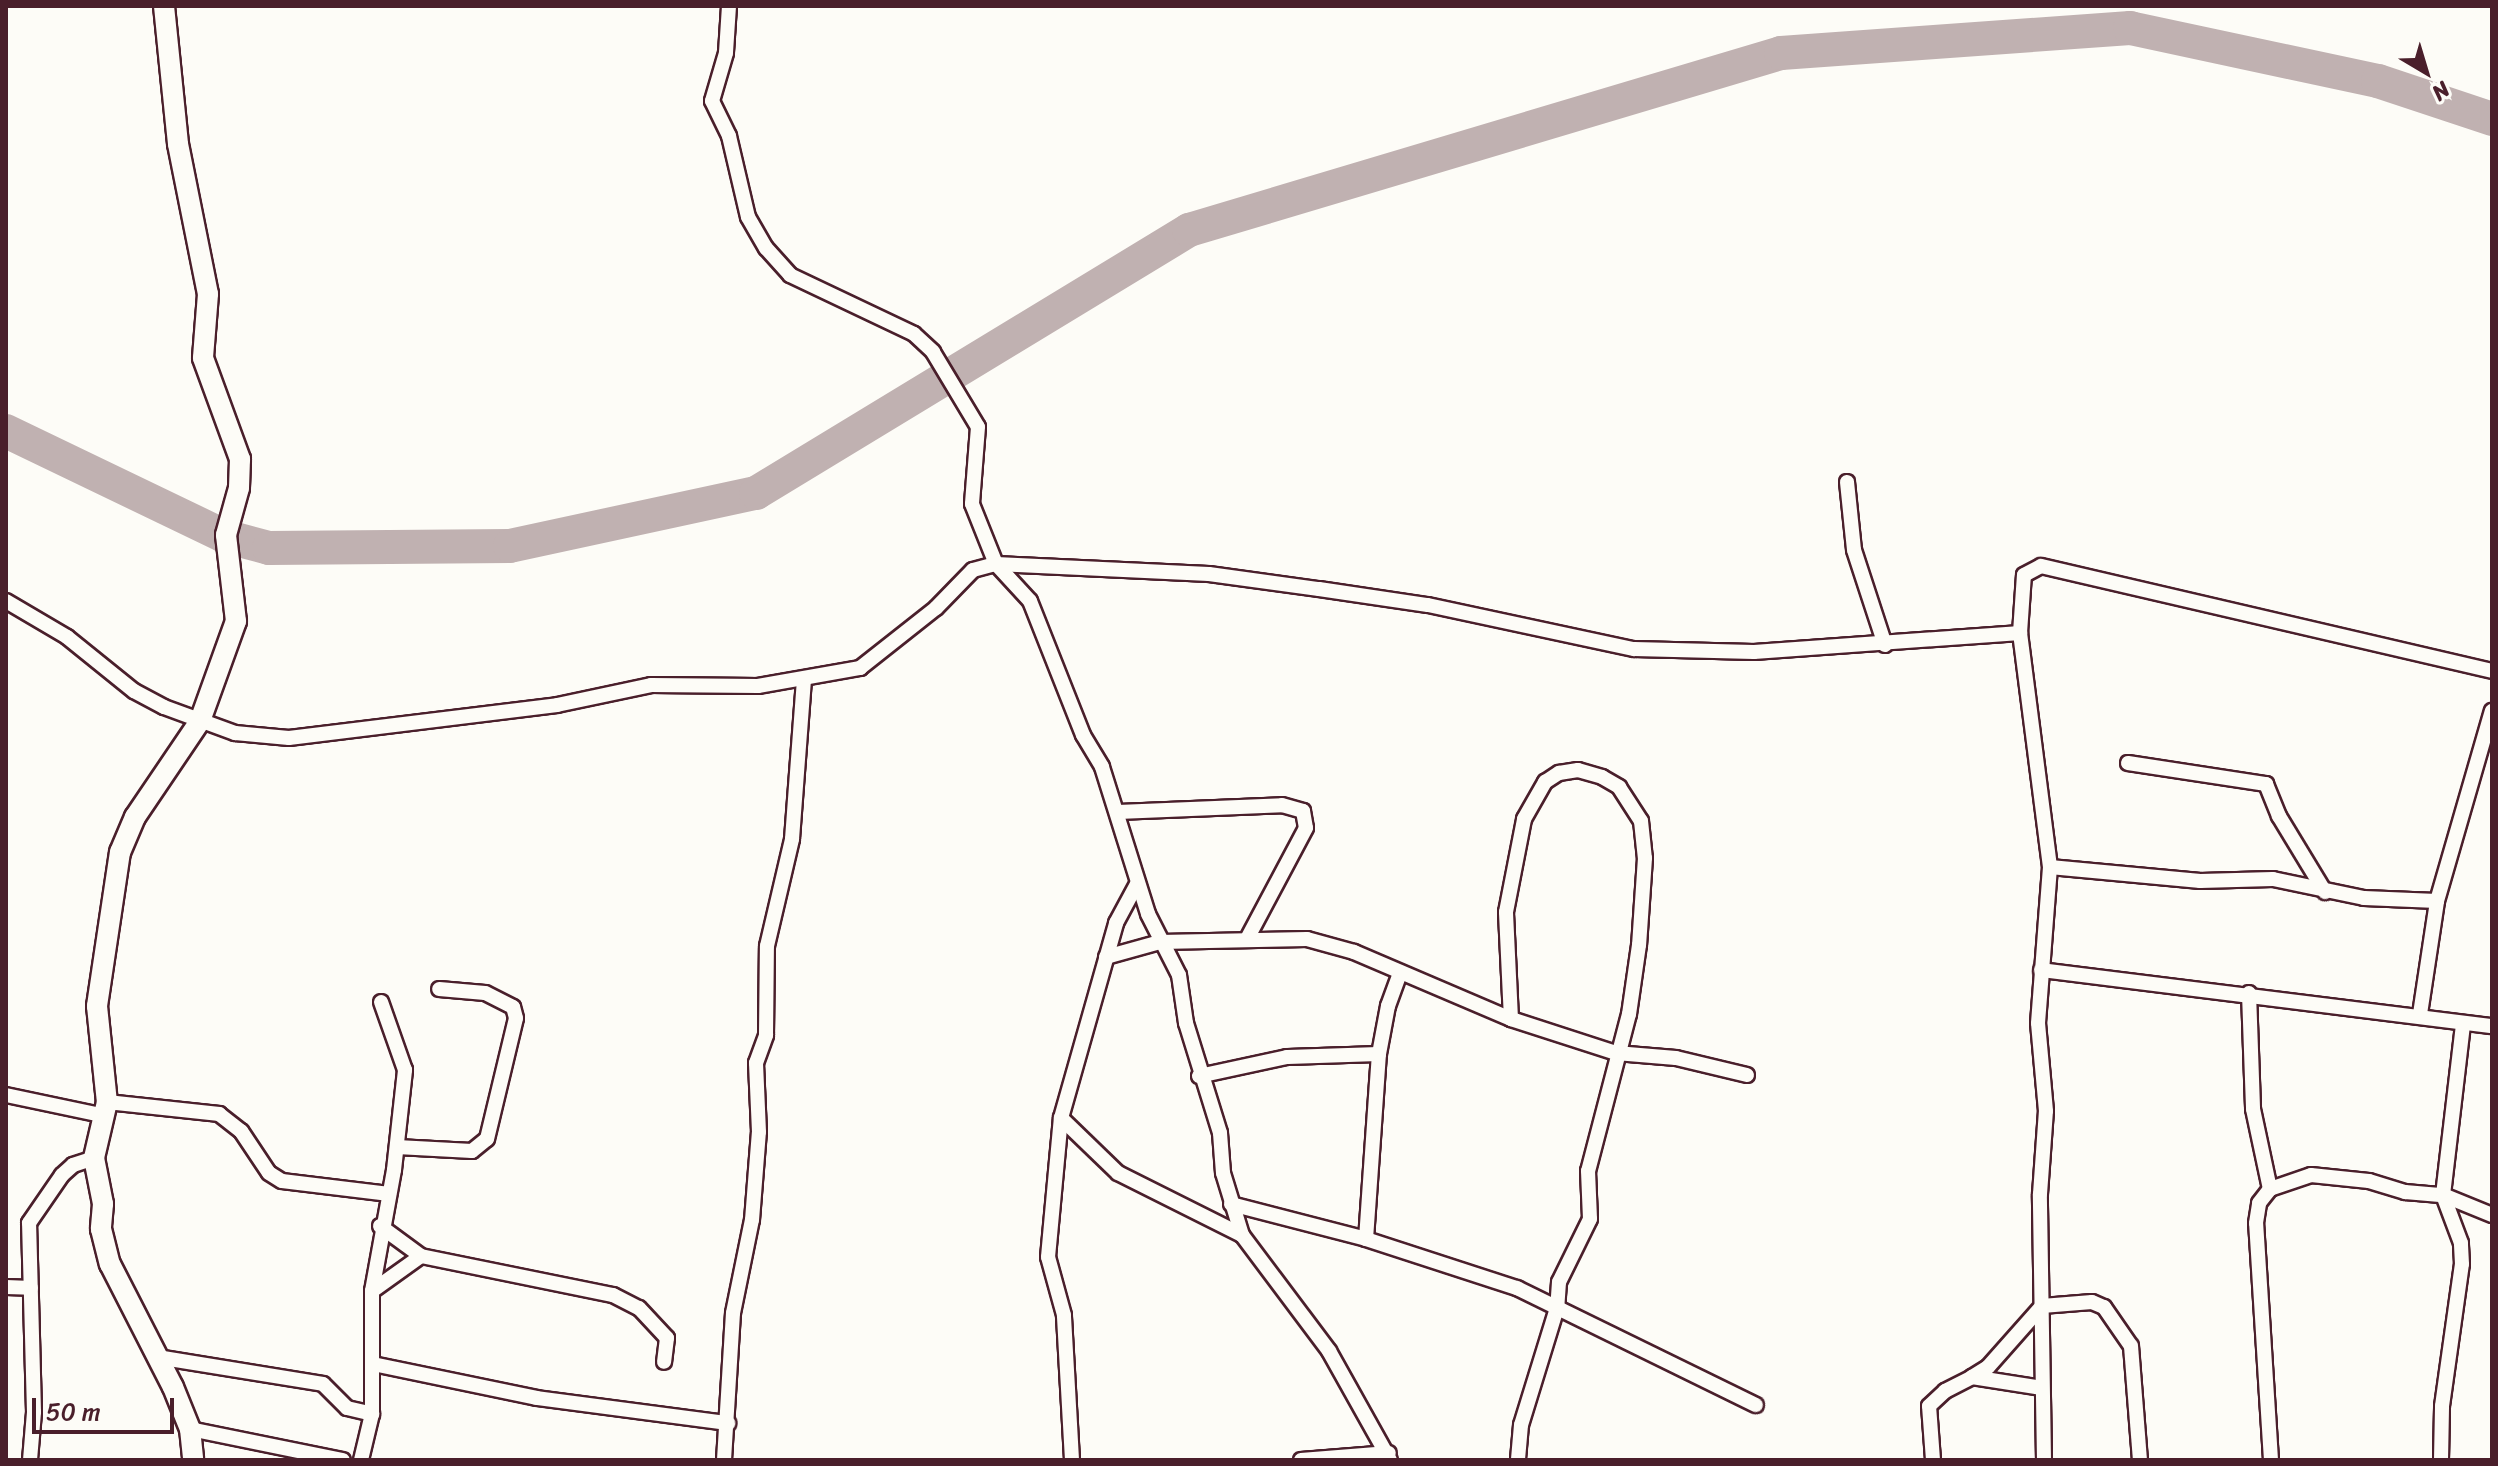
<!DOCTYPE html>
<style>
body{margin:0}
#map{position:relative;width:2498px;height:1466px;overflow:hidden;background:#fdfcf7;font-family:Sriracha,sans-serif}
div>[style]{position:absolute}
.river>*{height:34px;margin:-17px;padding:0 17px;transform-origin:17px;border-radius:17px;background:#c0b1b1}
.roads{filter:drop-shadow(2px 0 #4a1f2b) drop-shadow(-2px 0 #4a1f2b) drop-shadow(0 2px #4a1f2b) drop-shadow(0 -2px #4a1f2b)}
.street>*{height:14px;margin:-7px;padding:0 7px;transform-origin:7px;border-radius:7px;background:#fdfcf7}
.secondary>*{height:20px;margin:-10px;padding:0 10px;transform-origin:10px;border-radius:10px;background:#fdfcf7}
span{translate:-50% -50%;white-space:nowrap;text-align:center;line-height:1.15;-webkit-text-stroke:7px #fdfcf7;paint-order:stroke}
.frame{position:absolute;inset:0;border:8px solid #4a1f2b;pointer-events:none}
.north{position:absolute;left:2386px;top:32px;width:80px;height:80px;-webkit-text-stroke:6px #fdfcf7;paint-order:stroke;rotate:142deg;font-size:22px;font-weight:700;line-height:32px;text-align:center;color:#4a1f2b}
.north::after{content:'';display:block;margin:auto;width:28px;height:36px;background:#4a1f2b;clip-path:polygon(50% 0,100% 100%,50% 72%,0 100%)}
.scale{position:absolute;left:32px;top:1398px;width:142px;height:36px;box-sizing:border-box;border:4px solid #4a1f2b;border-top:0;padding-left:10px;font-size:24px;line-height:28px;white-space:nowrap;color:#4a1f2b;-webkit-text-stroke:6px #fdfcf7;paint-order:stroke}
</style>
<div id="map">
<div class="river">
<i style="left:6px;top:431px;width:242px;rotate:25.7deg"></i>
<i style="left:224px;top:536px;width:47px;rotate:14.9deg"></i>
<i style="left:269px;top:548px;width:241px;rotate:-0.5deg"></i>
<i style="left:510px;top:546px;width:252px;rotate:-12.2deg"></i>
<i style="left:756px;top:493px;width:507px;rotate:-31.27deg"></i>
<i style="left:1189px;top:230px;width:618px;rotate:-16.65deg"></i>
<i style="left:1781px;top:53px;width:350px;rotate:-4.1deg"></i>
<i style="left:2130px;top:28px;width:254px;rotate:12.1deg"></i>
<i style="left:2378px;top:81px;width:120px;rotate:18.4deg"></i>
</div>
<div class="roads">
<div class="street">
<i style="left:729px;top:6px;width:47px;rotate:93.7deg"></i>
<i style="left:726px;top:53px;width:50px;rotate:106.3deg"></i>
<i style="left:712px;top:101px;width:39px;rotate:64deg"></i>
<i style="left:729px;top:136px;width:83px;rotate:76.8deg"></i>
<i style="left:748px;top:217px;width:36px;rotate:60deg"></i>
<i style="left:766px;top:248px;width:36px;rotate:48deg"></i>
<i style="left:790px;top:275px;width:137px;rotate:25.4deg"></i>
<i style="left:914px;top:334px;width:26px;rotate:43deg"></i>
<i style="left:933px;top:352px;width:87px;rotate:59deg"></i>
<i style="left:978px;top:427px;width:77px;rotate:94.5deg"></i>
<i style="left:972px;top:504px;width:65px;rotate:68.2deg"></i>
<i style="left:996px;top:564px;width:50px;rotate:47.4deg"></i>
<i style="left:1030px;top:601px;width:144px;rotate:68.4deg"></i>
<i style="left:1083px;top:735px;width:37px;rotate:59deg"></i>
<i style="left:1102px;top:767px;width:154px;rotate:72.6deg"></i>
<i style="left:1148px;top:914px;width:68px;rotate:63.1deg"></i>
<i style="left:1179px;top:975px;width:49px;rotate:81.7deg"></i>
<i style="left:1186px;top:1023px;width:115px;rotate:72.8deg"></i>
<i style="left:1220px;top:1133px;width:40px;rotate:85.7deg"></i>
<i style="left:1223px;top:1173px;width:65px;rotate:73deg"></i>
<i style="left:1242px;top:1235px;width:145px;rotate:53.1deg"></i>
<i style="left:1329px;top:1351px;width:125px;rotate:60.8deg"></i>
<i style="left:1847px;top:482px;width:68px;rotate:84.1deg"></i>
<i style="left:1854px;top:550px;width:100px;rotate:71.9deg"></i>
<i style="left:6px;top:601px;width:71px;rotate:30.5deg"></i>
<i style="left:67px;top:637px;width:86px;rotate:38.9deg"></i>
<i style="left:134px;top:691px;width:34px;rotate:28deg"></i>
<i style="left:164px;top:707px;width:76px;rotate:20.1deg"></i>
<i style="left:235px;top:733px;width:54px;rotate:5.3deg"></i>
<i style="left:289px;top:738px;width:270px;rotate:-7deg"></i>
<i style="left:557px;top:705px;width:96px;rotate:-12deg"></i>
<i style="left:651px;top:685px;width:107px;rotate:0.5deg"></i>
<i style="left:758px;top:686px;width:104px;rotate:-10deg"></i>
<i style="left:860px;top:668px;width:97px;rotate:-38.3deg"></i>
<i style="left:936px;top:608px;width:53px;rotate:-45.8deg"></i>
<i style="left:973px;top:570px;width:24px;rotate:-15deg"></i>
<i style="left:996px;top:564px;width:213px;rotate:2.7deg"></i>
<i style="left:1209px;top:574px;width:111px;rotate:7.8deg"></i>
<i style="left:1319px;top:589px;width:110px;rotate:8.4deg"></i>
<i style="left:1428px;top:605px;width:211px;rotate:12.1deg"></i>
<i style="left:1634px;top:649px;width:120px;rotate:1.4deg"></i>
<i style="left:1754px;top:652px;width:267px;rotate:-4.1deg"></i>
<i style="left:2128px;top:763px;width:140px;rotate:8.7deg"></i>
<i style="left:2266px;top:784px;width:35px;rotate:68deg"></i>
<i style="left:2279px;top:816px;width:89px;rotate:58.8deg"></i>
<i style="left:1118px;top:812px;width:164px;rotate:-2.4deg"></i>
<i style="left:1282px;top:805px;width:22px;rotate:16deg"></i>
<i style="left:1303px;top:811px;width:17px;rotate:80deg"></i>
<i style="left:1306px;top:828px;width:126px;rotate:118deg"></i>
<i style="left:2050px;top:867px;width:151px;rotate:5.3deg"></i>
<i style="left:2200px;top:881px;width:73px;rotate:-1.6deg"></i>
<i style="left:2273px;top:879px;width:93px;rotate:11.8deg"></i>
<i style="left:2364px;top:898px;width:73px;rotate:2.4deg"></i>
<i style="left:1106px;top:957px;width:56px;rotate:-15.5deg"></i>
<i style="left:1160px;top:942px;width:147px;rotate:-1.2deg"></i>
<i style="left:1307px;top:939px;width:49px;rotate:15.5deg"></i>
<i style="left:1354px;top:952px;width:171px;rotate:23.1deg"></i>
<i style="left:1511px;top:1019px;width:110px;rotate:17.9deg"></i>
<i style="left:1616px;top:1053px;width:60px;rotate:4.8deg"></i>
<i style="left:1676px;top:1058px;width:73px;rotate:13.5deg"></i>
<i style="left:2041px;top:970px;width:454px;rotate:7.1deg"></i>
<i style="left:2249px;top:993px;width:116px;rotate:88deg"></i>
<i style="left:2253px;top:1109px;width:82px;rotate:78deg"></i>
<i style="left:2420px;top:1014px;width:114px;rotate:-81.4deg"></i>
<i style="left:2437px;top:901px;width:198px;rotate:-73.9deg"></i>
<i style="left:1511px;top:1019px;width:107px;rotate:-92.7deg"></i>
<i style="left:1506px;top:912px;width:95px;rotate:-79deg"></i>
<i style="left:1524px;top:819px;width:43px;rotate:-60.4deg"></i>
<i style="left:1545px;top:782px;width:17px;rotate:-33deg"></i>
<i style="left:1559px;top:773px;width:19px;rotate:-9deg"></i>
<i style="left:1578px;top:770px;width:25px;rotate:16deg"></i>
<i style="left:1602px;top:777px;width:20px;rotate:30deg"></i>
<i style="left:1619px;top:787px;width:40px;rotate:57.1deg"></i>
<i style="left:1641px;top:821px;width:37px;rotate:84deg"></i>
<i style="left:1645px;top:858px;width:87px;rotate:93.9deg"></i>
<i style="left:1639px;top:945px;width:70px;rotate:98.2deg"></i>
<i style="left:1629px;top:1014px;width:162px;rotate:104.6deg"></i>
<i style="left:1588px;top:1171px;width:48px;rotate:87.6deg"></i>
<i style="left:1590px;top:1219px;width:70px;rotate:116.2deg"></i>
<i style="left:1559px;top:1282px;width:26px;rotate:94deg"></i>
<i style="left:1557px;top:1308px;width:122px;rotate:107.1deg"></i>
<i style="left:1521px;top:1425px;width:34px;rotate:95deg"></i>
<i style="left:1199px;top:1076px;width:90px;rotate:-12.2deg"></i>
<i style="left:1287px;top:1057px;width:92px;rotate:-1.9deg"></i>
<i style="left:6px;top:1095px;width:97px;rotate:11.9deg"></i>
<i style="left:107px;top:1102px;width:113px;rotate:6.1deg"></i>
<i style="left:219px;top:1114px;width:28px;rotate:38deg"></i>
<i style="left:241px;top:1131px;width:50px;rotate:56.3deg"></i>
<i style="left:269px;top:1173px;width:15px;rotate:32deg"></i>
<i style="left:282px;top:1181px;width:108px;rotate:6.9deg"></i>
<i style="left:1061px;top:1118px;width:79px;rotate:44deg"></i>
<i style="left:1118px;top:1173px;width:139px;rotate:26.6deg"></i>
<i style="left:397px;top:1147px;width:75px;rotate:3.1deg"></i>
<i style="left:472px;top:1151px;width:19px;rotate:-39deg"></i>
<i style="left:487px;top:1139px;width:124px;rotate:-76.5deg"></i>
<i style="left:516px;top:1018px;width:11px;rotate:-105deg"></i>
<i style="left:513px;top:1007px;width:31px;rotate:-153deg"></i>
<i style="left:485px;top:993px;width:46px;rotate:-175deg"></i>
<i style="left:1231px;top:1204px;width:139px;rotate:14.5deg"></i>
<i style="left:1366px;top:1239px;width:159px;rotate:18deg"></i>
<i style="left:1517px;top:1288px;width:266px;rotate:26.1deg"></i>
<i style="left:380px;top:1226px;width:51px;rotate:36.2deg"></i>
<i style="left:1366px;top:1239px;width:185px;rotate:-86deg"></i>
<i style="left:1379px;top:1054px;width:49px;rotate:-79.4deg"></i>
<i style="left:1388px;top:1006px;width:35px;rotate:-70deg"></i>
<i style="left:6px;top:1287px;width:25px;rotate:2deg"></i>
<i style="left:372px;top:1291px;width:60px;rotate:-35.5deg"></i>
<i style="left:421px;top:1256px;width:196px;rotate:11.5deg"></i>
<i style="left:613px;top:1295px;width:29px;rotate:27deg"></i>
<i style="left:639px;top:1308px;width:41px;rotate:47deg"></i>
<i style="left:667px;top:1338px;width:24px;rotate:97deg"></i>
<i style="left:157px;top:1357px;width:168px;rotate:9.2deg"></i>
<i style="left:323px;top:1384px;width:34px;rotate:45deg"></i>
<i style="left:347px;top:1408px;width:26px;rotate:13deg"></i>
<i style="left:373px;top:1364px;width:167px;rotate:11.7deg"></i>
<i style="left:537px;top:1398px;width:193px;rotate:7.5deg"></i>
<i style="left:1972px;top:1377px;width:19px;rotate:-32deg"></i>
<i style="left:1988px;top:1367px;width:81px;rotate:-48.5deg"></i>
<i style="left:2042px;top:1306px;width:50px;rotate:-4.6deg"></i>
<i style="left:2092px;top:1302px;width:13px;rotate:23deg"></i>
<i style="left:2104px;top:1307px;width:47px;rotate:55.3deg"></i>
<i style="left:2131px;top:1346px;width:114px;rotate:85.5deg"></i>
<i style="left:190px;top:1429px;width:156px;rotate:11.5deg"></i>
<i style="left:30px;top:1460px;width:48px;rotate:-85.2deg"></i>
<i style="left:34px;top:1412px;width:189px;rotate:-91.5deg"></i>
<i style="left:29px;top:1223px;width:58px;rotate:-55.5deg"></i>
<i style="left:62px;top:1175px;width:15px;rotate:-42deg"></i>
<i style="left:73px;top:1165px;width:22px;rotate:-18deg"></i>
<i style="left:361px;top:1460px;width:47px;rotate:-76.6deg"></i>
<i style="left:372px;top:1414px;width:123px;rotate:-90deg"></i>
<i style="left:372px;top:1291px;width:123px;rotate:-79.7deg"></i>
<i style="left:394px;top:1170px;width:101px;rotate:-83.7deg"></i>
<i style="left:405px;top:1070px;width:72px;rotate:-109.4deg"></i>
<i style="left:724px;top:1460px;width:147px;rotate:-86.5deg"></i>
<i style="left:733px;top:1313px;width:95px;rotate:-78.5deg"></i>
<i style="left:752px;top:1220px;width:88px;rotate:-85.5deg"></i>
<i style="left:759px;top:1132px;width:69px;rotate:-92.5deg"></i>
<i style="left:756px;top:1063px;width:30px;rotate:-70deg"></i>
<i style="left:766px;top:1035px;width:89px;rotate:-89.4deg"></i>
<i style="left:767px;top:946px;width:110px;rotate:-76.8deg"></i>
<i style="left:792px;top:839px;width:160px;rotate:-85.7deg"></i>
<i style="left:1072px;top:1460px;width:145px;rotate:-93.2deg"></i>
<i style="left:1064px;top:1315px;width:60px;rotate:-105.4deg"></i>
<i style="left:1048px;top:1257px;width:140px;rotate:-84.7deg"></i>
<i style="left:1061px;top:1118px;width:203px;rotate:-74.2deg"></i>
<i style="left:1116px;top:923px;width:44px;rotate:-61.7deg"></i>
<i style="left:1301px;top:1460px;width:88px;rotate:-4.5deg"></i>
<i style="left:1933px;top:1460px;width:54px;rotate:-94.2deg"></i>
<i style="left:1929px;top:1406px;width:22px;rotate:-43deg"></i>
<i style="left:1945px;top:1391px;width:30px;rotate:-27deg"></i>
<i style="left:1972px;top:1377px;width:71px;rotate:8.9deg"></i>
<i style="left:2044px;top:1460px;width:266px;rotate:-90.9deg"></i>
<i style="left:2040px;top:1194px;width:83px;rotate:-85.9deg"></i>
<i style="left:2046px;top:1111px;width:88px;rotate:-95.2deg"></i>
<i style="left:2038px;top:1023px;width:156px;rotate:-85.6deg"></i>
<i style="left:2050px;top:867px;width:236px;rotate:-97.3deg"></i>
<i style="left:2020px;top:633px;width:58px;rotate:-86.1deg"></i>
<i style="left:2024px;top:575px;width:19px;rotate:-28deg"></i>
<i style="left:2041px;top:566px;width:463px;rotate:13.1deg"></i>
<i style="left:2271px;top:1460px;width:237px;rotate:-93.6deg"></i>
<i style="left:2256px;top:1223px;width:20px;rotate:-81deg"></i>
<i style="left:2259px;top:1203px;width:18px;rotate:-52deg"></i>
<i style="left:2270px;top:1189px;width:43px;rotate:-18.9deg"></i>
<i style="left:2311px;top:1175px;width:58px;rotate:5.9deg"></i>
<i style="left:2369px;top:1181px;width:38px;rotate:17deg"></i>
<i style="left:2405px;top:1192px;width:38px;rotate:5deg"></i>
<i style="left:2443px;top:1195px;width:53px;rotate:22.2deg"></i>
<i style="left:2441px;top:1460px;width:54px;rotate:-88.9deg"></i>
<i style="left:2442px;top:1406px;width:143px;rotate:-82deg"></i>
<i style="left:2462px;top:1264px;width:21px;rotate:-93deg"></i>
<i style="left:2461px;top:1243px;width:51px;rotate:-110.6deg"></i>
<i style="left:2443px;top:1195px;width:170px;rotate:-83.3deg"></i>
</div>
<div class="secondary">
<i style="left:164px;top:6px;width:139px;rotate:84.2deg"></i>
<i style="left:178px;top:144px;width:153px;rotate:78.7deg"></i>
<i style="left:208px;top:294px;width:64px;rotate:94.5deg"></i>
<i style="left:203px;top:358px;width:108px;rotate:69.9deg"></i>
<i style="left:240px;top:459px;width:29px;rotate:92deg"></i>
<i style="left:239px;top:488px;width:49px;rotate:105.5deg"></i>
<i style="left:226px;top:535px;width:87px;rotate:83.4deg"></i>
<i style="left:236px;top:621px;width:106px;rotate:109.8deg"></i>
<i style="left:200px;top:721px;width:116px;rotate:124.1deg"></i>
<i style="left:135px;top:817px;width:38px;rotate:113deg"></i>
<i style="left:120px;top:852px;width:156px;rotate:98.5deg"></i>
<i style="left:97px;top:1006px;width:97px;rotate:84.1deg"></i>
<i style="left:107px;top:1102px;width:57px;rotate:103.1deg"></i>
<i style="left:94px;top:1158px;width:47px;rotate:78.9deg"></i>
<i style="left:103px;top:1204px;width:25px;rotate:95deg"></i>
<i style="left:101px;top:1229px;width:36px;rotate:76deg"></i>
<i style="left:110px;top:1264px;width:138px;rotate:62.9deg"></i>
<i style="left:173px;top:1387px;width:45px;rotate:68deg"></i>
<i style="left:190px;top:1429px;width:31px;rotate:84deg"></i>
</div>
</div>
<div class="frame"></div>
<div class="north">N</div>
<div class="scale">50 m</div>
</div>
